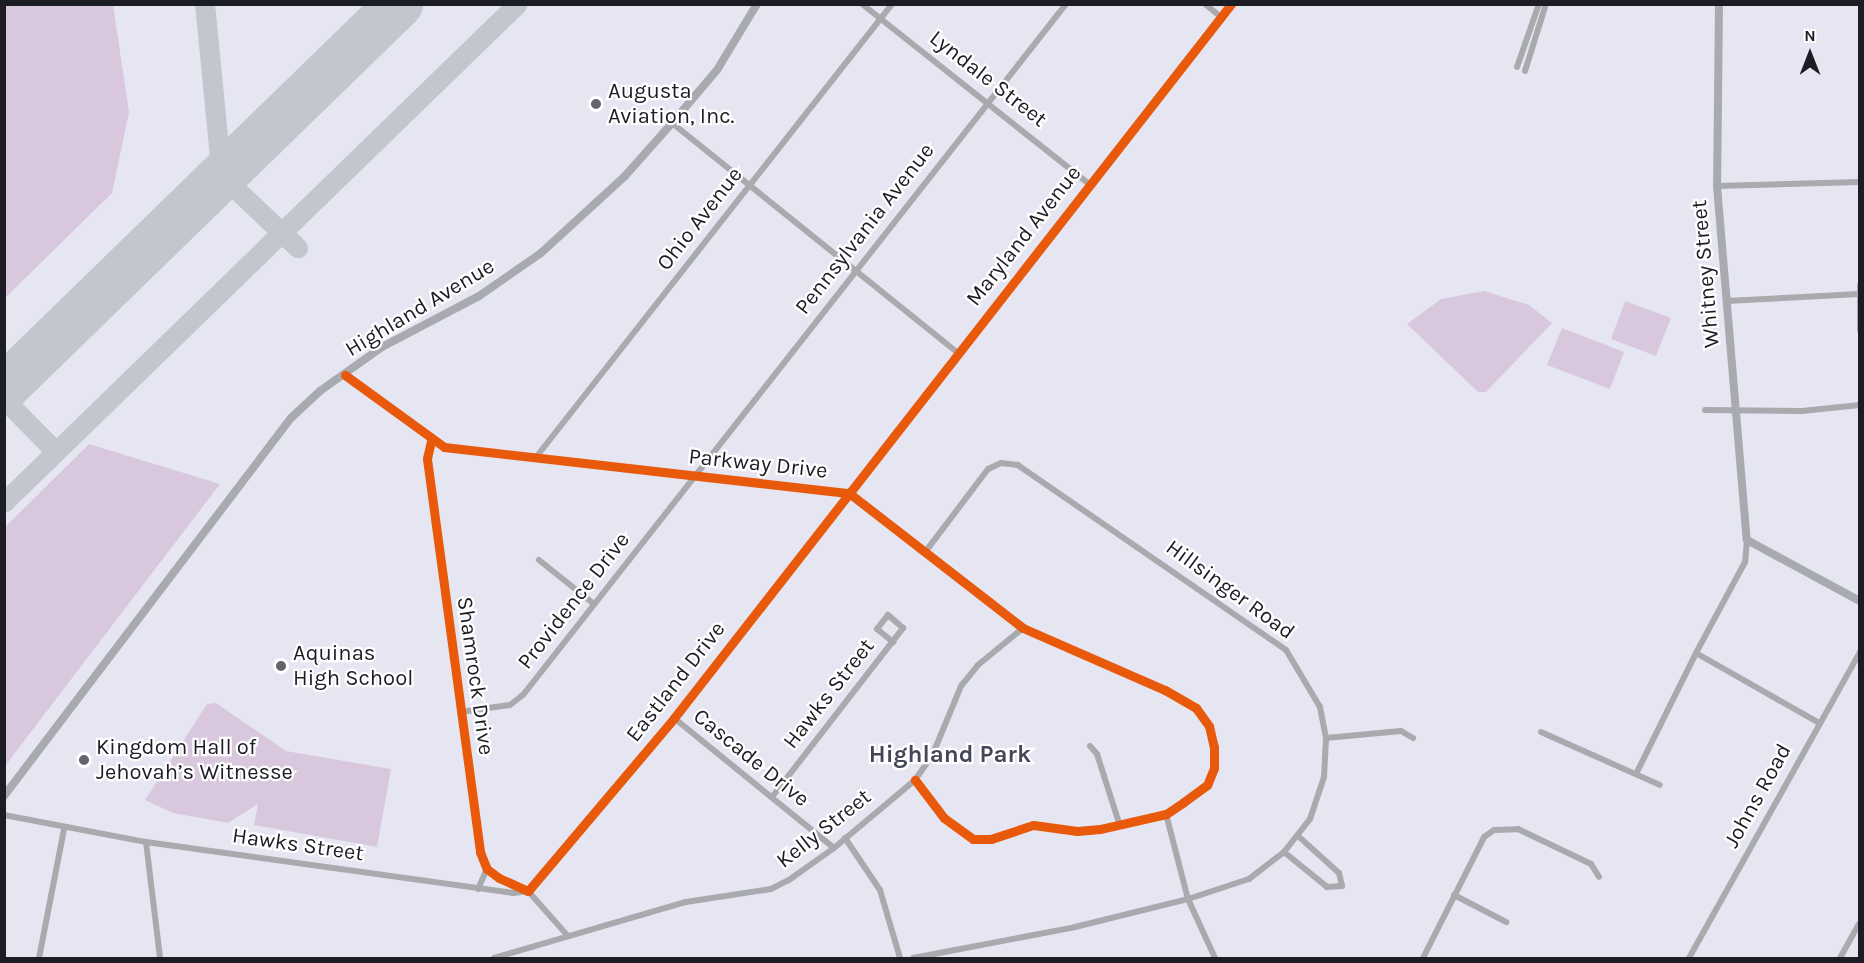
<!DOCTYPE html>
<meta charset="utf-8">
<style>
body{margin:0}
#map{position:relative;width:1864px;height:963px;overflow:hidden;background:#e5e6f2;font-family:Karla,sans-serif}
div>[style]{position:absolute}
.green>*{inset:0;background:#d9c8dd}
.taxiway>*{height:20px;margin:-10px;padding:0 10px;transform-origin:10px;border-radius:10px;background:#c4c6ce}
.runway>*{height:48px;margin:-24px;padding:0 24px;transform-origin:24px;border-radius:24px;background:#c4c6ce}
.street>*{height:6px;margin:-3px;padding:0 3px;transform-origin:3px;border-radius:3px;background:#a9aaae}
.secondary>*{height:8px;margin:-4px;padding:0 4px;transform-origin:4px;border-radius:4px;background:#a8aab0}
.cycleway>*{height:9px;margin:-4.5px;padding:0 4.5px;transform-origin:4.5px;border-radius:4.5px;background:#e8590c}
.dots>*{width:16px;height:16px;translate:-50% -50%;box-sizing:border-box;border:3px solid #fff;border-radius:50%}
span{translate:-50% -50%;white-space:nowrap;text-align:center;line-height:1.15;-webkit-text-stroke:4.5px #fff;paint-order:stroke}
.street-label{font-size:22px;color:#1c1c24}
.poi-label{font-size:22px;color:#1c1c24}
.left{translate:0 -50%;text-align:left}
.neighbourhood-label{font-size:24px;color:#454659;font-weight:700}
.frame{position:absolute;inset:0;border:6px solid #1c1c24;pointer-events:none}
.north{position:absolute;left:1780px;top:24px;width:60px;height:60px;-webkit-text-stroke:4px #fff;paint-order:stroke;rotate:0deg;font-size:16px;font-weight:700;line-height:24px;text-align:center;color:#1c1c24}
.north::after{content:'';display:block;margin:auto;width:21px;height:27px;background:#1c1c24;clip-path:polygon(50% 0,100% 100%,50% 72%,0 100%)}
</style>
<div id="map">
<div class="green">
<i style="clip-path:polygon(5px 4px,113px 5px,129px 112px,112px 193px,5px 298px)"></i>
<i style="clip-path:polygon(1484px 291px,1529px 305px,1552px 323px,1486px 392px,1478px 392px,1407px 324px,1441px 299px)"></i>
<i style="clip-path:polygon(1625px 301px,1671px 318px,1656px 356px,1611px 339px)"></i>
<i style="clip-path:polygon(1562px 328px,1624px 352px,1610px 389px,1547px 365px)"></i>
<i style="clip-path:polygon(89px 444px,220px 484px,5px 766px,5px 527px)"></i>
<i style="clip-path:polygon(216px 703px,286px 751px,391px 769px,377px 847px,254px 825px,258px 804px,228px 823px,173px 813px,145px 800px,207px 704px)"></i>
</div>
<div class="taxiway">
<i style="left:205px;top:4px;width:173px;rotate:84.4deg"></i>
<i style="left:222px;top:176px;width:105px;rotate:43.5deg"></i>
<i style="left:4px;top:399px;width:74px;rotate:45.5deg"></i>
<i style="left:4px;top:503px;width:716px;rotate:-44.15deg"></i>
</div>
<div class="runway">
<i style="left:4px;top:388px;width:551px;rotate:-44.19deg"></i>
</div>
<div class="street">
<i style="left:862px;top:4px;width:290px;rotate:38.4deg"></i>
<i style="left:1205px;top:4px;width:21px;rotate:39deg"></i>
<i style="left:1517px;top:67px;width:67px;rotate:-70.8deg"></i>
<i style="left:1525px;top:71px;width:70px;rotate:-72.6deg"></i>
<i style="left:672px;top:123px;width:367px;rotate:38.8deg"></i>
<i style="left:1717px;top:186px;width:143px;rotate:-1.6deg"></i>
<i style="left:1860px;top:285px;width:45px;rotate:90deg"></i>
<i style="left:1727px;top:301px;width:132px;rotate:-3deg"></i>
<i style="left:345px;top:375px;width:122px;rotate:36deg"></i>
<i style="left:444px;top:447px;width:408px;rotate:6.5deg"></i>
<i style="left:849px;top:493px;width:220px;rotate:37.8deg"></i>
<i style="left:1023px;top:628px;width:155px;rotate:23.6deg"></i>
<i style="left:1165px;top:690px;width:36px;rotate:30deg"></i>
<i style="left:1196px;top:708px;width:22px;rotate:54deg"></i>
<i style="left:1209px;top:726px;width:22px;rotate:77deg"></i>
<i style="left:1214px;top:747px;width:21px;rotate:90deg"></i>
<i style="left:1214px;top:768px;width:18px;rotate:112deg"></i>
<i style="left:1207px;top:785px;width:29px;rotate:144deg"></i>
<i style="left:1184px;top:802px;width:22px;rotate:146deg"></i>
<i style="left:1166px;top:814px;width:68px;rotate:167.2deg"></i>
<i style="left:1100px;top:829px;width:23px;rotate:175deg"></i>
<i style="left:1077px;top:831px;width:44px;rotate:-172.2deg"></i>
<i style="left:1033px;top:825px;width:44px;rotate:161.6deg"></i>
<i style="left:991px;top:839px;width:18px;rotate:180deg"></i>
<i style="left:973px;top:839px;width:36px;rotate:-144deg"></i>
<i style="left:944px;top:818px;width:48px;rotate:-127.3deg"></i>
<i style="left:1705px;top:410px;width:97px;rotate:0.6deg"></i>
<i style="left:1802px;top:411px;width:58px;rotate:-5.9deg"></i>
<i style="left:431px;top:441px;width:18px;rotate:103deg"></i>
<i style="left:427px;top:459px;width:397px;rotate:82.3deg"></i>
<i style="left:480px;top:852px;width:18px;rotate:68deg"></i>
<i style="left:487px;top:869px;width:15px;rotate:37deg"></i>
<i style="left:499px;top:878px;width:32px;rotate:24deg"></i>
<i style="left:528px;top:891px;width:226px;rotate:-49.8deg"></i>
<i style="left:674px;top:718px;width:906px;rotate:-52.04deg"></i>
<i style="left:537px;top:456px;width:575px;rotate:-51.85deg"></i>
<i style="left:1747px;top:540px;width:22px;rotate:95deg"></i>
<i style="left:1745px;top:562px;width:103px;rotate:118.3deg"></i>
<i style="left:1696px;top:653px;width:142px;rotate:29.6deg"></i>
<i style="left:539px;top:560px;width:70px;rotate:38.7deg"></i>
<i style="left:460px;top:712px;width:50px;rotate:-8deg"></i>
<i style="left:510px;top:705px;width:16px;rotate:-38deg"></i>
<i style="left:523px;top:695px;width:879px;rotate:-51.84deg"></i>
<i style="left:674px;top:718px;width:206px;rotate:39.1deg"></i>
<i style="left:1541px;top:732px;width:130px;rotate:24deg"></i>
<i style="left:1326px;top:738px;width:75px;rotate:-5.3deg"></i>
<i style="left:1401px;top:731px;width:14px;rotate:30deg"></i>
<i style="left:1090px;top:746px;width:11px;rotate:49deg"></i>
<i style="left:1097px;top:754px;width:72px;rotate:72.3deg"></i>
<i style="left:1636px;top:774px;width:135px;rotate:-63.6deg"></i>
<i style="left:772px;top:797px;width:214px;rotate:-52.2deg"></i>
<i style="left:903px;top:628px;width:20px;rotate:-139deg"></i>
<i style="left:888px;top:615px;width:18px;rotate:128deg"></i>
<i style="left:877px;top:629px;width:21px;rotate:39deg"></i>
<i style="left:1166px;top:814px;width:88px;rotate:75.5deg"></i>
<i style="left:1188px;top:899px;width:65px;rotate:65.4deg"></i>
<i style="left:4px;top:815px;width:145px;rotate:10.8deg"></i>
<i style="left:146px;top:842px;width:371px;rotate:7.9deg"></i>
<i style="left:513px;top:893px;width:15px;rotate:-8deg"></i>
<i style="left:528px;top:891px;width:60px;rotate:48.4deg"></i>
<i style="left:845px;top:838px;width:63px;rotate:56.1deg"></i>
<i style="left:880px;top:890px;width:71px;rotate:73.6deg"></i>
<i style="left:146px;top:842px;width:117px;rotate:83.1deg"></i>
<i style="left:1284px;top:852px;width:55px;rotate:39.1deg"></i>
<i style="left:1327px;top:887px;width:15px;rotate:-4deg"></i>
<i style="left:1342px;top:886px;width:13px;rotate:-103deg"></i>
<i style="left:1339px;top:873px;width:55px;rotate:-137.9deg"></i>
<i style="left:478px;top:889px;width:22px;rotate:-66deg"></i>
<i style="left:1454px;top:895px;width:59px;rotate:27.4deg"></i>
<i style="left:39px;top:958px;width:131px;rotate:-79deg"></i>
<i style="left:494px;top:958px;width:200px;rotate:-16.3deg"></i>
<i style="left:686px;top:902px;width:86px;rotate:-8.7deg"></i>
<i style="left:771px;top:889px;width:20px;rotate:-27deg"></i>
<i style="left:789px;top:880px;width:55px;rotate:-35.4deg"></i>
<i style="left:834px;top:848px;width:106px;rotate:-40deg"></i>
<i style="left:915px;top:780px;width:29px;rotate:-55deg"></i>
<i style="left:932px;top:756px;width:76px;rotate:-67.5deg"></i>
<i style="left:961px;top:686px;width:27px;rotate:-51deg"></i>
<i style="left:978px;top:665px;width:58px;rotate:-39.4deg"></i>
<i style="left:913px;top:958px;width:165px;rotate:-10.8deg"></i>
<i style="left:1075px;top:927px;width:116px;rotate:-13.9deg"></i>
<i style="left:1188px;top:899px;width:64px;rotate:-18.2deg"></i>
<i style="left:1249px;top:879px;width:44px;rotate:-37.6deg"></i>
<i style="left:1284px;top:852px;width:42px;rotate:-51.8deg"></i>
<i style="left:1310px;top:819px;width:44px;rotate:-71.6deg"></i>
<i style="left:1324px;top:777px;width:39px;rotate:-87deg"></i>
<i style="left:1326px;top:738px;width:32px;rotate:-101deg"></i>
<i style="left:1320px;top:707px;width:66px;rotate:-120.8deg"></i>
<i style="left:1286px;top:650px;width:326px;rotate:-145.4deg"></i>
<i style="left:1018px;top:465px;width:17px;rotate:-173deg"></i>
<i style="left:1001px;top:463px;width:14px;rotate:155deg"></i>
<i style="left:988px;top:469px;width:103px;rotate:127.1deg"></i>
<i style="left:1423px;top:958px;width:136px;rotate:-63.2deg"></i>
<i style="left:1484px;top:837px;width:12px;rotate:-35deg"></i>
<i style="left:1494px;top:830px;width:24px;rotate:-2deg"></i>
<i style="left:1518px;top:829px;width:81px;rotate:25.6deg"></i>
<i style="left:1591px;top:864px;width:15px;rotate:58deg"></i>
<i style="left:1689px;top:958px;width:351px;rotate:-60.8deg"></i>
<i style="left:1840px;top:958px;width:39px;rotate:-61deg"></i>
</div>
<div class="secondary">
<i style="left:1719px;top:4px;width:182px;rotate:90.6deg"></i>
<i style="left:1717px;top:186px;width:355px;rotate:85.2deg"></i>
<i style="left:1747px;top:540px;width:128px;rotate:28.4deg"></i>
<i style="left:4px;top:796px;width:475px;rotate:-52.8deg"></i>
<i style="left:291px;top:418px;width:40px;rotate:-43deg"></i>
<i style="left:320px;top:391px;width:76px;rotate:-35.4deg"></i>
<i style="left:382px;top:347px;width:110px;rotate:-27.7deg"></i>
<i style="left:479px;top:296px;width:75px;rotate:-34.7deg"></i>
<i style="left:541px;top:253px;width:114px;rotate:-42.5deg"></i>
<i style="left:625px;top:176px;width:71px;rotate:-48.4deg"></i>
<i style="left:672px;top:123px;width:70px;rotate:-49.7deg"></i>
<i style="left:717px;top:70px;width:77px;rotate:-58.8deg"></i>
</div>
<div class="cycleway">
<i style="left:345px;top:375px;width:122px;rotate:36deg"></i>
<i style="left:444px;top:447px;width:408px;rotate:6.5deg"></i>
<i style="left:849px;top:493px;width:220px;rotate:37.8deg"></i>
<i style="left:1023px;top:628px;width:155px;rotate:23.6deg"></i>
<i style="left:1165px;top:690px;width:36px;rotate:30deg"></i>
<i style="left:1196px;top:708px;width:22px;rotate:54deg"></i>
<i style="left:1209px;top:726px;width:22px;rotate:77deg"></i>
<i style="left:1214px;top:747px;width:21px;rotate:90deg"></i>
<i style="left:1214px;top:768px;width:18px;rotate:112deg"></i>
<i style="left:1207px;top:785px;width:29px;rotate:144deg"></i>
<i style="left:1184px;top:802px;width:22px;rotate:146deg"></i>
<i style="left:1166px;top:814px;width:68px;rotate:167.2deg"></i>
<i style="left:1100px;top:829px;width:23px;rotate:175deg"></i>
<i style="left:1077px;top:831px;width:44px;rotate:-172.2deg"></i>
<i style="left:1033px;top:825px;width:44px;rotate:161.6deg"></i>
<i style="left:991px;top:839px;width:18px;rotate:180deg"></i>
<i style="left:973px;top:839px;width:36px;rotate:-144deg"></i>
<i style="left:944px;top:818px;width:48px;rotate:-127.3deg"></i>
<i style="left:431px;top:441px;width:18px;rotate:103deg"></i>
<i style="left:427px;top:459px;width:397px;rotate:82.3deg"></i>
<i style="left:480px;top:852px;width:18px;rotate:68deg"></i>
<i style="left:487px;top:869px;width:15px;rotate:37deg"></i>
<i style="left:499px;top:878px;width:32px;rotate:24deg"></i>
<i style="left:528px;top:891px;width:226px;rotate:-49.8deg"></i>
<i style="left:674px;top:718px;width:906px;rotate:-52.04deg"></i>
</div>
<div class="dots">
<i style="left:596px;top:104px;background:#62636c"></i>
<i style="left:281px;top:666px;background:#62636c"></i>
<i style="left:84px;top:760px;background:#62636c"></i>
</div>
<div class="street-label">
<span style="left:988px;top:79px;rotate:38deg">Lyndale Street</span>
<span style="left:700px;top:219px;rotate:-52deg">Ohio Avenue</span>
<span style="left:865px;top:229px;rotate:-52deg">Pennsylvania Avenue</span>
<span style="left:1024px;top:236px;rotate:-52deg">Maryland Avenue</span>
<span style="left:1706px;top:274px;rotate:-95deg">Whitney Street</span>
<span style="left:420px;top:308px;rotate:-31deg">Highland Avenue</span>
<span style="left:758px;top:464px;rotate:6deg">Parkway Drive</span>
<span style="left:1230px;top:590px;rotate:36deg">Hillsinger Road</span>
<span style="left:574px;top:601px;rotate:-52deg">Providence Drive</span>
<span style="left:475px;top:676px;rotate:82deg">Shamrock Drive</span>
<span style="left:676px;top:682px;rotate:-52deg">Eastland Drive</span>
<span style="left:829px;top:694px;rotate:-52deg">Hawks Street</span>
<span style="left:751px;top:758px;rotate:39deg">Cascade Drive</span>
<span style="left:1758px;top:796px;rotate:-61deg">Johns Road</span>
<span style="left:824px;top:829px;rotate:-38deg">Kelly Street</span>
<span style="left:298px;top:845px;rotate:8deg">Hawks Street</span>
</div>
<div class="poi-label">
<span class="left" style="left:608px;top:104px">Augusta<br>Aviation, Inc.</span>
<span class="left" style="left:293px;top:666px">Aquinas<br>High School</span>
<span class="left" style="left:96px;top:760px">Kingdom Hall of<br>Jehovah’s Witnesse</span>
</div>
<div class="neighbourhood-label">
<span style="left:950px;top:755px">Highland Park</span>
</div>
<div class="frame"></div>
<div class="north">N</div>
</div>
